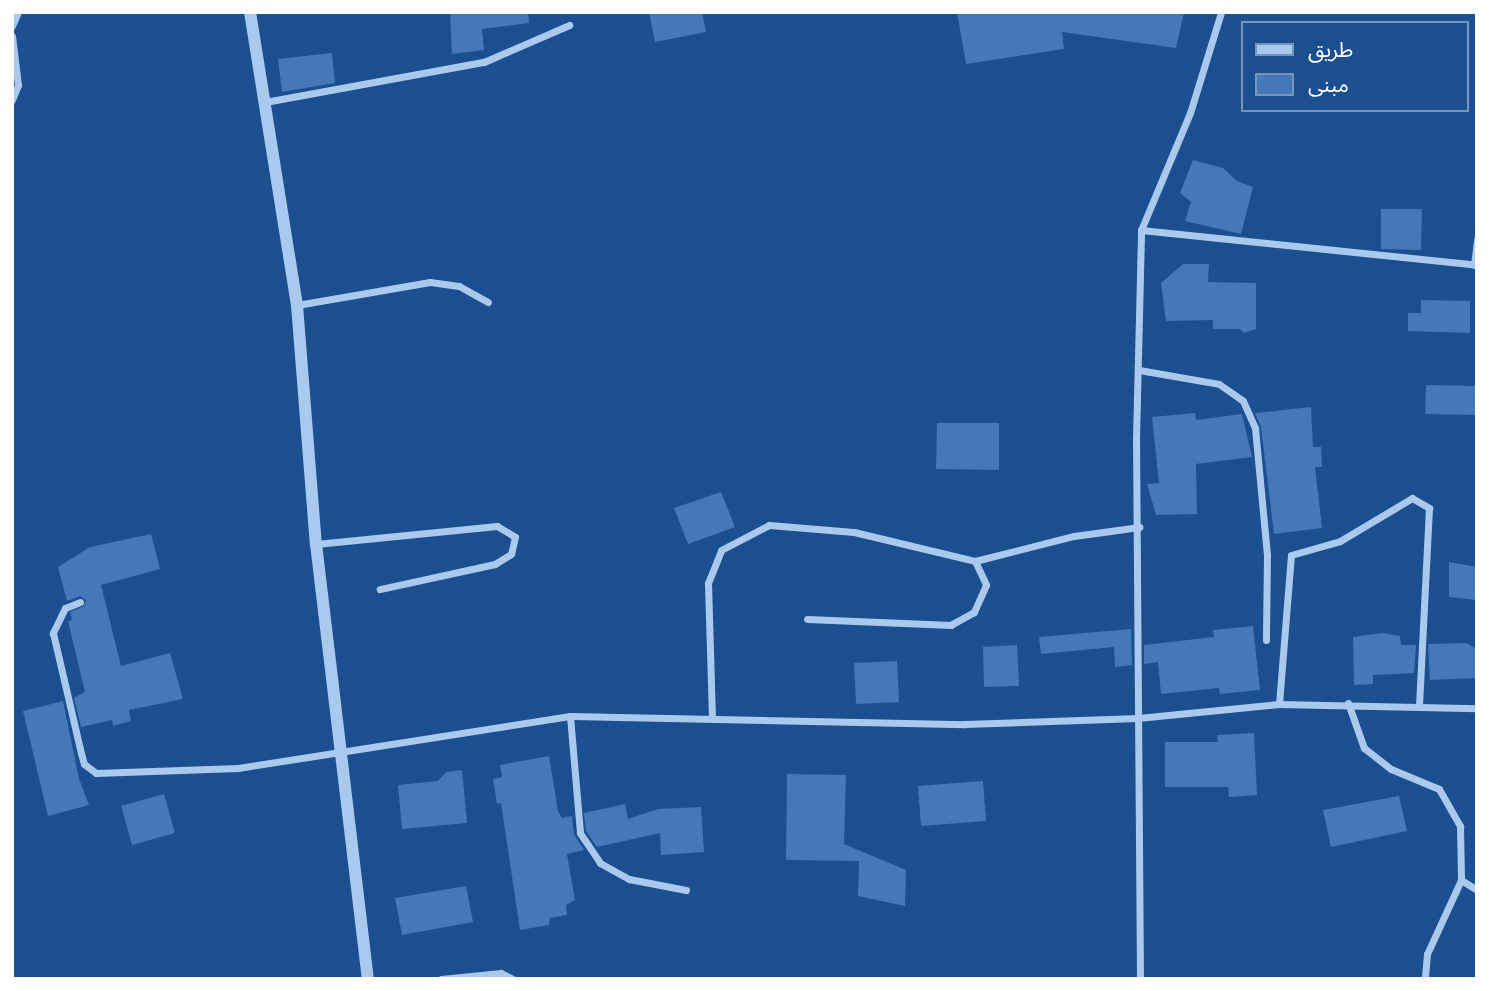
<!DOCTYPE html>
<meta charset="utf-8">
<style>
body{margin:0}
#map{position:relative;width:1489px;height:991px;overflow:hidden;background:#1b4f8f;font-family:Lato,"Noto Sans Arabic",sans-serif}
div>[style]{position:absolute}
.building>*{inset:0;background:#4478b7}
.minor>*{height:7px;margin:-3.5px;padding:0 3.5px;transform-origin:3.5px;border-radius:3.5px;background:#a9c9ee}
.tertiary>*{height:12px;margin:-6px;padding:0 6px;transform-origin:6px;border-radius:6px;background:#a9c9ee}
span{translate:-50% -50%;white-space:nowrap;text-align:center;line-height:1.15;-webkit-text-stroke:6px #1b4f8f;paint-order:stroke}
.frame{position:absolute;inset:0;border:14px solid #fff;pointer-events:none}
.legend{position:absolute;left:1241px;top:21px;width:228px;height:91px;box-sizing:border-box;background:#1b4f8f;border:2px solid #7695bc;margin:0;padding:9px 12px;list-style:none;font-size:21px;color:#fff}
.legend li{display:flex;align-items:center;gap:14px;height:35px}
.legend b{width:35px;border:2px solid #7695bc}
</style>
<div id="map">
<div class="building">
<i style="clip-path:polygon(450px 12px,528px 12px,529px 23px,482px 29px,484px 50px,452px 54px)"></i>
<i style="clip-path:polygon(649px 12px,702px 12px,706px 32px,655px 42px)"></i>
<i style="clip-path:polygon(957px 12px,1184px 12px,1176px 48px,1062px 32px,1064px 49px,966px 64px)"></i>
<i style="clip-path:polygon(332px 53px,335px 83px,282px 92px,278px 59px)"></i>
<i style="clip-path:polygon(1193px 160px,1223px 168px,1237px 181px,1253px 187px,1241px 234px,1185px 221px,1191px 202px,1180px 193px)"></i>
<i style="clip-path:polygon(1381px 209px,1422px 209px,1421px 250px,1381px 249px)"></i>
<i style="clip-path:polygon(1183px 264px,1209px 264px,1208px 282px,1256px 283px,1256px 329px,1244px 333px,1240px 329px,1213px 329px,1213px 320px,1166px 321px,1161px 283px)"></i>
<i style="clip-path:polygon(1421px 300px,1470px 301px,1470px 333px,1408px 331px,1408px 313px,1421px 313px)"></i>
<i style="clip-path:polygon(1426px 385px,1477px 386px,1477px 415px,1425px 414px)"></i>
<i style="clip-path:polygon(1311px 407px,1313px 447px,1321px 447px,1322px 467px,1315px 467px,1322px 528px,1274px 534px,1261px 427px,1255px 413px)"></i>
<i style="clip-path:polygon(1195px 413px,1196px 420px,1242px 414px,1252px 457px,1196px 464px,1197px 514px,1156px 515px,1147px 484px,1159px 483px,1152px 417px)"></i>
<i style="clip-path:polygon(937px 423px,999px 423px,999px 470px,936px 469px)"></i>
<i style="clip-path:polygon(721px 492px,735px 527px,688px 544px,674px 508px)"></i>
<i style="clip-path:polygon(151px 534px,160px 569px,101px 585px,121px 666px,170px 653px,183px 699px,129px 710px,131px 721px,113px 726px,112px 720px,81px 727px,74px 698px,85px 692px,68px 621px,72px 620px,70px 612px,84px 606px,86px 600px,80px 596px,67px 601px,58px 567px,90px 547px)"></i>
<i style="clip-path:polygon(1449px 562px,1477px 567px,1477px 600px,1449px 597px)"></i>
<i style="clip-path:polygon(1253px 626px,1260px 690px,1220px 694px,1219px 688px,1161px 694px,1158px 662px,1144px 664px,1144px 645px,1214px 637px,1213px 630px)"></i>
<i style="clip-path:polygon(1131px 629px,1132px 665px,1115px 667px,1114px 647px,1041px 654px,1039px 637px)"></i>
<i style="clip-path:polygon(1382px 633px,1400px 636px,1401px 645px,1416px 645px,1414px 673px,1373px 675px,1373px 684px,1354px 685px,1353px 637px)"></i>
<i style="clip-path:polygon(1466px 643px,1477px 649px,1476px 678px,1430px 680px,1428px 644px)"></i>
<i style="clip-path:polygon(1017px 645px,1019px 686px,984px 687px,983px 647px)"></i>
<i style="clip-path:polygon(897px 661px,899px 702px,856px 704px,854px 663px)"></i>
<i style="clip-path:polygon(63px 701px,79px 779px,89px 805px,48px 816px,23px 711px)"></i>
<i style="clip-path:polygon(1254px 733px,1257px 795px,1229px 797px,1228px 787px,1165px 787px,1165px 742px,1218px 742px,1217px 735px)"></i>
<i style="clip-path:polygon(549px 756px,558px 811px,562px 818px,572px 816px,574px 834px,584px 850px,567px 854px,575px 900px,566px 905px,567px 915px,550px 918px,549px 925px,520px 930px,501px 803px,497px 804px,493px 779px,502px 777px,500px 765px)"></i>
<i style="clip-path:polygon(462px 770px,467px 823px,402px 829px,398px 785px,438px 781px,446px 772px)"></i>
<i style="clip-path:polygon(787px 774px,846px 775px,844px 844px,906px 870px,905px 906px,858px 896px,859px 861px,786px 860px)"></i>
<i style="clip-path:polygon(983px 781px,986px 821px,921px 826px,918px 786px)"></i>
<i style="clip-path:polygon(164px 794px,175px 833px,132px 845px,121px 806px)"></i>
<i style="clip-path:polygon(1399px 796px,1407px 831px,1331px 847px,1323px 810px)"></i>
<i style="clip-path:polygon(625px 804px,628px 819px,658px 809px,701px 807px,704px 852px,661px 855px,660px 833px,597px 847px,586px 831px,584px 813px)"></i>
<i style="clip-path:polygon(466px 886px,473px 922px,402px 935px,395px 898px)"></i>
</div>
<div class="minor">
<i style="left:12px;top:26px;width:15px;rotate:-67deg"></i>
<i style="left:12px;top:36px;width:49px;rotate:83deg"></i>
<i style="left:18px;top:85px;width:16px;rotate:112deg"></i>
<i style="left:265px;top:102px;width:223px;rotate:-10.4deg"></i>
<i style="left:484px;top:62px;width:93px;rotate:-23.5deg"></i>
<i style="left:1141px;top:230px;width:338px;rotate:5.9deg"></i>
<i style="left:1474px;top:265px;width:26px;rotate:-83deg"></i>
<i style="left:297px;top:305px;width:135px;rotate:-9.8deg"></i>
<i style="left:430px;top:282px;width:29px;rotate:8deg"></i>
<i style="left:459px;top:286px;width:33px;rotate:29deg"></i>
<i style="left:1139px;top:370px;width:81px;rotate:9.9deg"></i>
<i style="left:1219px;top:384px;width:29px;rotate:35deg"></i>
<i style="left:1243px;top:401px;width:30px;rotate:66deg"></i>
<i style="left:1255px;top:428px;width:128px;rotate:84.6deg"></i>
<i style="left:1267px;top:555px;width:85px;rotate:90.7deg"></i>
<i style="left:316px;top:544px;width:182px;rotate:-5.7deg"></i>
<i style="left:497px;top:526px;width:21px;rotate:31deg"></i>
<i style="left:515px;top:537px;width:17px;rotate:103deg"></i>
<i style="left:511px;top:554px;width:19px;rotate:148deg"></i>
<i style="left:495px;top:564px;width:118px;rotate:167.7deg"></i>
<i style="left:975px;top:561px;width:102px;rotate:-14.2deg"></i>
<i style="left:1074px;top:536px;width:66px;rotate:-7.9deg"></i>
<i style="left:80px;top:602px;width:16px;rotate:158deg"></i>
<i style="left:65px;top:608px;width:28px;rotate:116deg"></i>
<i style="left:53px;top:633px;width:123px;rotate:76.9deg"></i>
<i style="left:81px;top:753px;width:11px;rotate:75deg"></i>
<i style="left:84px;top:764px;width:15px;rotate:37deg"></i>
<i style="left:96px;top:773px;width:142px;rotate:-2deg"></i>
<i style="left:238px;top:768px;width:336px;rotate:-8.9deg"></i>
<i style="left:570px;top:716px;width:395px;rotate:1.2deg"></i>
<i style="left:965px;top:724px;width:173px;rotate:-2deg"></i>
<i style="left:1138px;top:718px;width:142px;rotate:-5.7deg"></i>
<i style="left:1279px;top:704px;width:198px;rotate:1.2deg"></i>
<i style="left:1348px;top:703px;width:48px;rotate:70.4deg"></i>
<i style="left:1364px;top:748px;width:34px;rotate:38deg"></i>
<i style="left:1391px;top:769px;width:52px;rotate:22.6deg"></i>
<i style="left:1439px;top:789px;width:43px;rotate:60.4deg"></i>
<i style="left:1460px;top:826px;width:54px;rotate:88.9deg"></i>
<i style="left:1461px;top:880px;width:81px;rotate:114.7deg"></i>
<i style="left:1427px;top:954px;width:25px;rotate:95deg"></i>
<i style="left:1279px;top:704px;width:149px;rotate:-85.4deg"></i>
<i style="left:1291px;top:555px;width:51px;rotate:-15.9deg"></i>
<i style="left:1340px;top:541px;width:84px;rotate:-30.8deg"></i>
<i style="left:1412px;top:498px;width:20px;rotate:30deg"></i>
<i style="left:1429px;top:508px;width:197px;rotate:92.9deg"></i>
<i style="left:570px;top:716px;width:117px;rotate:85.1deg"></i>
<i style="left:580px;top:833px;width:36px;rotate:56deg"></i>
<i style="left:600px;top:863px;width:33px;rotate:29deg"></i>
<i style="left:629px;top:879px;width:58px;rotate:10.9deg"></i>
<i style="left:712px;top:718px;width:135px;rotate:-91.7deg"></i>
<i style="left:708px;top:583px;width:35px;rotate:-68deg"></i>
<i style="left:721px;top:550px;width:54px;rotate:-27.5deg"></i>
<i style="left:769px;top:525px;width:85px;rotate:4.7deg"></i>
<i style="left:854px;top:532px;width:124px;rotate:13.5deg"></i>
<i style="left:975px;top:561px;width:26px;rotate:65deg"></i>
<i style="left:986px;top:585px;width:30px;rotate:114deg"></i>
<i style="left:974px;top:612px;width:26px;rotate:151deg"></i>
<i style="left:951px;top:625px;width:144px;rotate:-177.6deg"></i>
<i style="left:1461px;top:880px;width:19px;rotate:32deg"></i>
<i style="left:441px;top:979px;width:60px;rotate:-5.7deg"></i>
<i style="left:501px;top:973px;width:13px;rotate:27deg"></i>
<i style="left:1140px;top:979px;width:540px;rotate:-90.42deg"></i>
<i style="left:1136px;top:439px;width:209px;rotate:-88.6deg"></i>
<i style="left:1141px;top:230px;width:127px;rotate:-67.3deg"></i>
<i style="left:1190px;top:113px;width:106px;rotate:-72.9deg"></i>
</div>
<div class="tertiary">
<i style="left:250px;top:12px;width:297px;rotate:80.9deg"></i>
<i style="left:297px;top:305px;width:240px;rotate:85.5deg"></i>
<i style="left:316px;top:544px;width:438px;rotate:83.2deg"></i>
</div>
<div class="frame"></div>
<ul class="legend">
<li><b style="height:9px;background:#a9c9ee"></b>طريق</li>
<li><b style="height:19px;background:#4478b7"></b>مبنى</li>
</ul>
</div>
